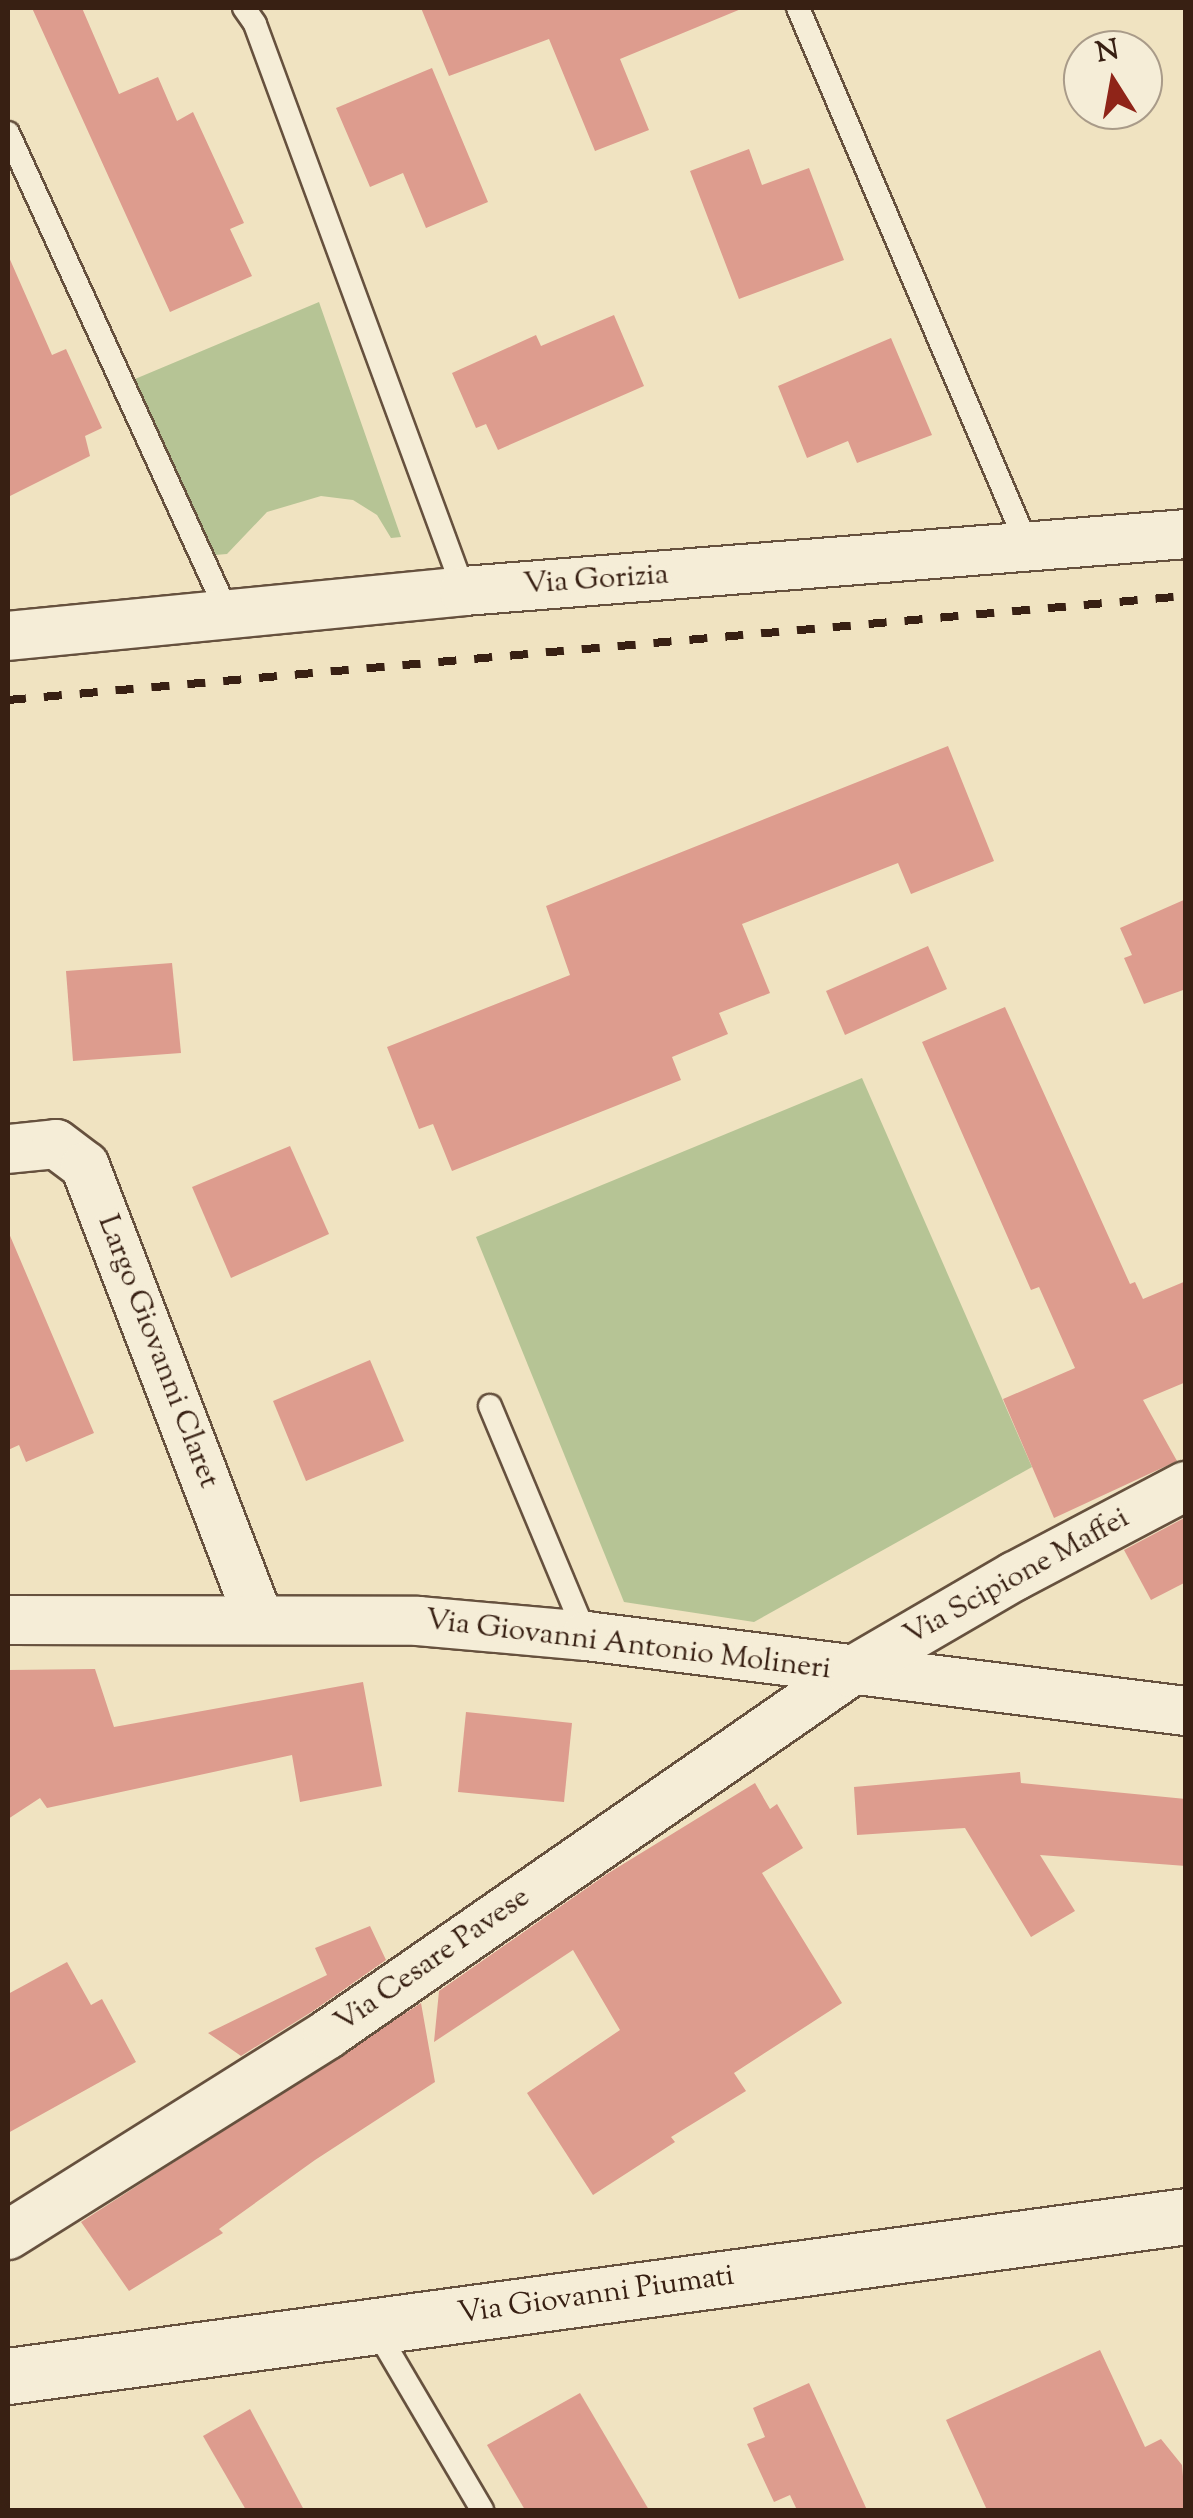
<!DOCTYPE html>
<style>
body{margin:0}
#map{position:relative;width:1193px;height:2518px;overflow:hidden;background:#f0e3c1;font-family:"Sorts Mill Goudy",serif}
div>[style]{position:absolute}
.green>*{inset:0;background:#b6c495}
.building>*{inset:0;background:#dd9c8e}
.roads{filter:drop-shadow(2px 0 #66513e) drop-shadow(-2px 0 #66513e) drop-shadow(0 2px #66513e) drop-shadow(0 -2px #66513e)}
.lane>*{height:22px;margin:-11px;padding:0 11px;transform-origin:11px;border-radius:11px;background:#f5edd7}
.street>*{height:48px;margin:-24px;padding:0 24px;transform-origin:24px;border-radius:24px;background:#f5edd7}
.secondary>*{height:55px;margin:-27.5px;padding:0 27.5px;transform-origin:27.5px;border-radius:27.5px;background:#f5edd7}
.rail>*{height:8px;margin-top:-4px;transform-origin:0;background:repeating-linear-gradient(90deg,#382013 0 18px,transparent 0 36px)}
span{translate:-50% -50%;white-space:nowrap;text-align:center;line-height:1.15;-webkit-text-stroke:9px #f5edd7;paint-order:stroke}
.street-label{font-size:30px;color:#382013}
.frame{position:absolute;inset:0;border:10px solid #382013;pointer-events:none}
.north{position:absolute;left:1063px;top:30px;width:100px;height:100px;box-sizing:border-box;background:#f5edd7;border:2px solid #a99b89;border-radius:50%;rotate:349deg;font-size:28px;font-weight:700;line-height:40px;text-align:center;color:#382013}
.north::after{content:'';display:block;margin:auto;width:35px;height:45px;background:#8f2418;clip-path:polygon(50% 0,100% 100%,50% 72%,0 100%)}
</style>
<div id="map">
<div class="green">
<i style="clip-path:polygon(319px 302px,401px 537px,391px 538px,377px 515px,353px 500px,321px 496px,267px 512px,227px 554px,215px 555px,135px 379px)"></i>
<i style="clip-path:polygon(862px 1078px,1032px 1467px,754px 1622px,624px 1602px,476px 1237px)"></i>
</div>
<div class="building">
<i style="clip-path:polygon(32px 8px,82px 8px,119px 94px,158px 77px,177px 121px,193px 112px,244px 223px,230px 229px,252px 276px,170px 312px)"></i>
<i style="clip-path:polygon(421px 8px,741px 8px,741px 9px,620px 59px,649px 130px,595px 151px,549px 39px,449px 76px)"></i>
<i style="clip-path:polygon(432px 68px,488px 202px,426px 228px,403px 173px,370px 187px,336px 108px)"></i>
<i style="clip-path:polygon(749px 149px,762px 185px,809px 168px,844px 260px,739px 299px,690px 171px)"></i>
<i style="clip-path:polygon(8px 255px,52px 355px,66px 349px,102px 428px,85px 436px,90px 456px,8px 497px)"></i>
<i style="clip-path:polygon(614px 315px,644px 386px,498px 450px,486px 424px,476px 428px,452px 373px,536px 335px,541px 346px)"></i>
<i style="clip-path:polygon(891px 338px,932px 435px,857px 463px,848px 441px,807px 458px,778px 386px)"></i>
<i style="clip-path:polygon(948px 746px,994px 861px,911px 894px,898px 863px,742px 924px,770px 993px,719px 1013px,728px 1034px,672px 1057px,681px 1080px,452px 1171px,433px 1124px,419px 1129px,387px 1047px,570px 975px,546px 906px)"></i>
<i style="clip-path:polygon(1186px 899px,1186px 989px,1144px 1004px,1124px 958px,1132px 955px,1120px 928px)"></i>
<i style="clip-path:polygon(928px 946px,947px 989px,845px 1035px,826px 991px)"></i>
<i style="clip-path:polygon(172px 963px,181px 1053px,73px 1061px,66px 971px)"></i>
<i style="clip-path:polygon(1005px 1007px,1130px 1284px,1135px 1282px,1143px 1299px,1186px 1281px,1186px 1382px,1143px 1400px,1177px 1461px,1054px 1518px,1003px 1399px,1075px 1368px,1039px 1287px,1031px 1290px,922px 1042px)"></i>
<i style="clip-path:polygon(290px 1146px,329px 1234px,231px 1278px,192px 1187px)"></i>
<i style="clip-path:polygon(8px 1231px,94px 1433px,26px 1462px,19px 1445px,8px 1450px)"></i>
<i style="clip-path:polygon(370px 1360px,404px 1441px,306px 1481px,273px 1401px)"></i>
<i style="clip-path:polygon(1186px 1517px,1186px 1582px,1151px 1600px,1124px 1550px)"></i>
<i style="clip-path:polygon(95px 1669px,114px 1727px,363px 1682px,382px 1786px,300px 1802px,292px 1755px,47px 1808px,40px 1798px,8px 1819px,8px 1670px)"></i>
<i style="clip-path:polygon(466px 1712px,572px 1723px,564px 1802px,458px 1792px)"></i>
<i style="clip-path:polygon(1020px 1772px,1021px 1783px,1186px 1799px,1186px 1866px,1040px 1855px,1075px 1911px,1031px 1937px,965px 1828px,857px 1835px,854px 1787px)"></i>
<i style="clip-path:polygon(755px 1783px,770px 1809px,777px 1804px,803px 1848px,762px 1873px,842px 2003px,734px 2073px,746px 2091px,671px 2137px,675px 2142px,593px 2195px,527px 2093px,620px 2030px,573px 1950px,434px 2042px,439px 1991px,607px 1874px)"></i>
<i style="clip-path:polygon(370px 1926px,386px 1960px,313px 2011px,241px 2056px,208px 2033px,327px 1975px,315px 1948px)"></i>
<i style="clip-path:polygon(67px 1962px,91px 2005px,102px 1999px,136px 2062px,8px 2133px,8px 1994px)"></i>
<i style="clip-path:polygon(421px 2003px,435px 2082px,315px 2160px,219px 2229px,223px 2233px,129px 2291px,81px 2222px)"></i>
<i style="clip-path:polygon(1100px 2350px,1145px 2447px,1161px 2439px,1182px 2465px,1186px 2510px,987px 2510px,946px 2420px)"></i>
<i style="clip-path:polygon(809px 2383px,867px 2510px,797px 2510px,790px 2495px,774px 2502px,747px 2444px,765px 2437px,753px 2408px)"></i>
<i style="clip-path:polygon(580px 2393px,649px 2510px,525px 2510px,487px 2445px)"></i>
<i style="clip-path:polygon(250px 2409px,304px 2510px,246px 2510px,203px 2436px)"></i>
</div>
<div class="roads">
<div class="lane">
<i style="left:244px;top:8px;width:19px;rotate:55deg"></i>
<i style="left:255px;top:24px;width:604px;rotate:69.77deg"></i>
<i style="left:798px;top:8px;width:586px;rotate:66.89deg"></i>
<i style="left:8px;top:133px;width:529px;rotate:65.42deg"></i>
<i style="left:490px;top:1406px;width:249px;rotate:67.3deg"></i>
<i style="left:375px;top:2328px;width:211px;rotate:59.5deg"></i>
</div>
<div class="street">
<i style="left:8px;top:636px;width:458px;rotate:-5.6deg"></i>
<i style="left:464px;top:591px;width:724px;rotate:-4.51deg"></i>
<i style="left:8px;top:1149px;width:48px;rotate:-5.9deg"></i>
<i style="left:56px;top:1144px;width:36px;rotate:37deg"></i>
<i style="left:85px;top:1166px;width:485px;rotate:69deg"></i>
<i style="left:8px;top:1620px;width:410px;rotate:0.1deg"></i>
<i style="left:418px;top:1621px;width:169px;rotate:5.1deg"></i>
<i style="left:586px;top:1636px;width:605px;rotate:7.13deg"></i>
<i style="left:8px;top:2235px;width:378px;rotate:-32.1deg"></i>
<i style="left:328px;top:2034px;width:635px;rotate:-34.74deg"></i>
<i style="left:850px;top:1672px;width:191px;rotate:-30.2deg"></i>
<i style="left:1015px;top:1576px;width:193px;rotate:-27.8deg"></i>
</div>
<div class="secondary">
<i style="left:8px;top:2376px;width:1189px;rotate:-7.73deg"></i>
</div>
</div>
<div class="rail">
<i style="left:8px;top:700px;width:1183px;rotate:-5.05deg"></i>
</div>
<div class="street-label">
<span style="left:596px;top:581px;rotate:-4deg">Via Gorizia</span>
<span style="left:157px;top:1352px;rotate:69deg">Largo Giovanni Claret</span>
<span style="left:1017px;top:1578px;rotate:-29deg">Via Scipione Maffei</span>
<span style="left:628px;top:1646px;rotate:7deg">Via Giovanni Antonio Molineri</span>
<span style="left:433px;top:1961px;rotate:-35deg">Via Cesare Pavese</span>
<span style="left:596px;top:2296px;rotate:-8deg">Via Giovanni Piumati</span>
</div>
<div class="frame"></div>
<div class="north">N</div>
</div>
